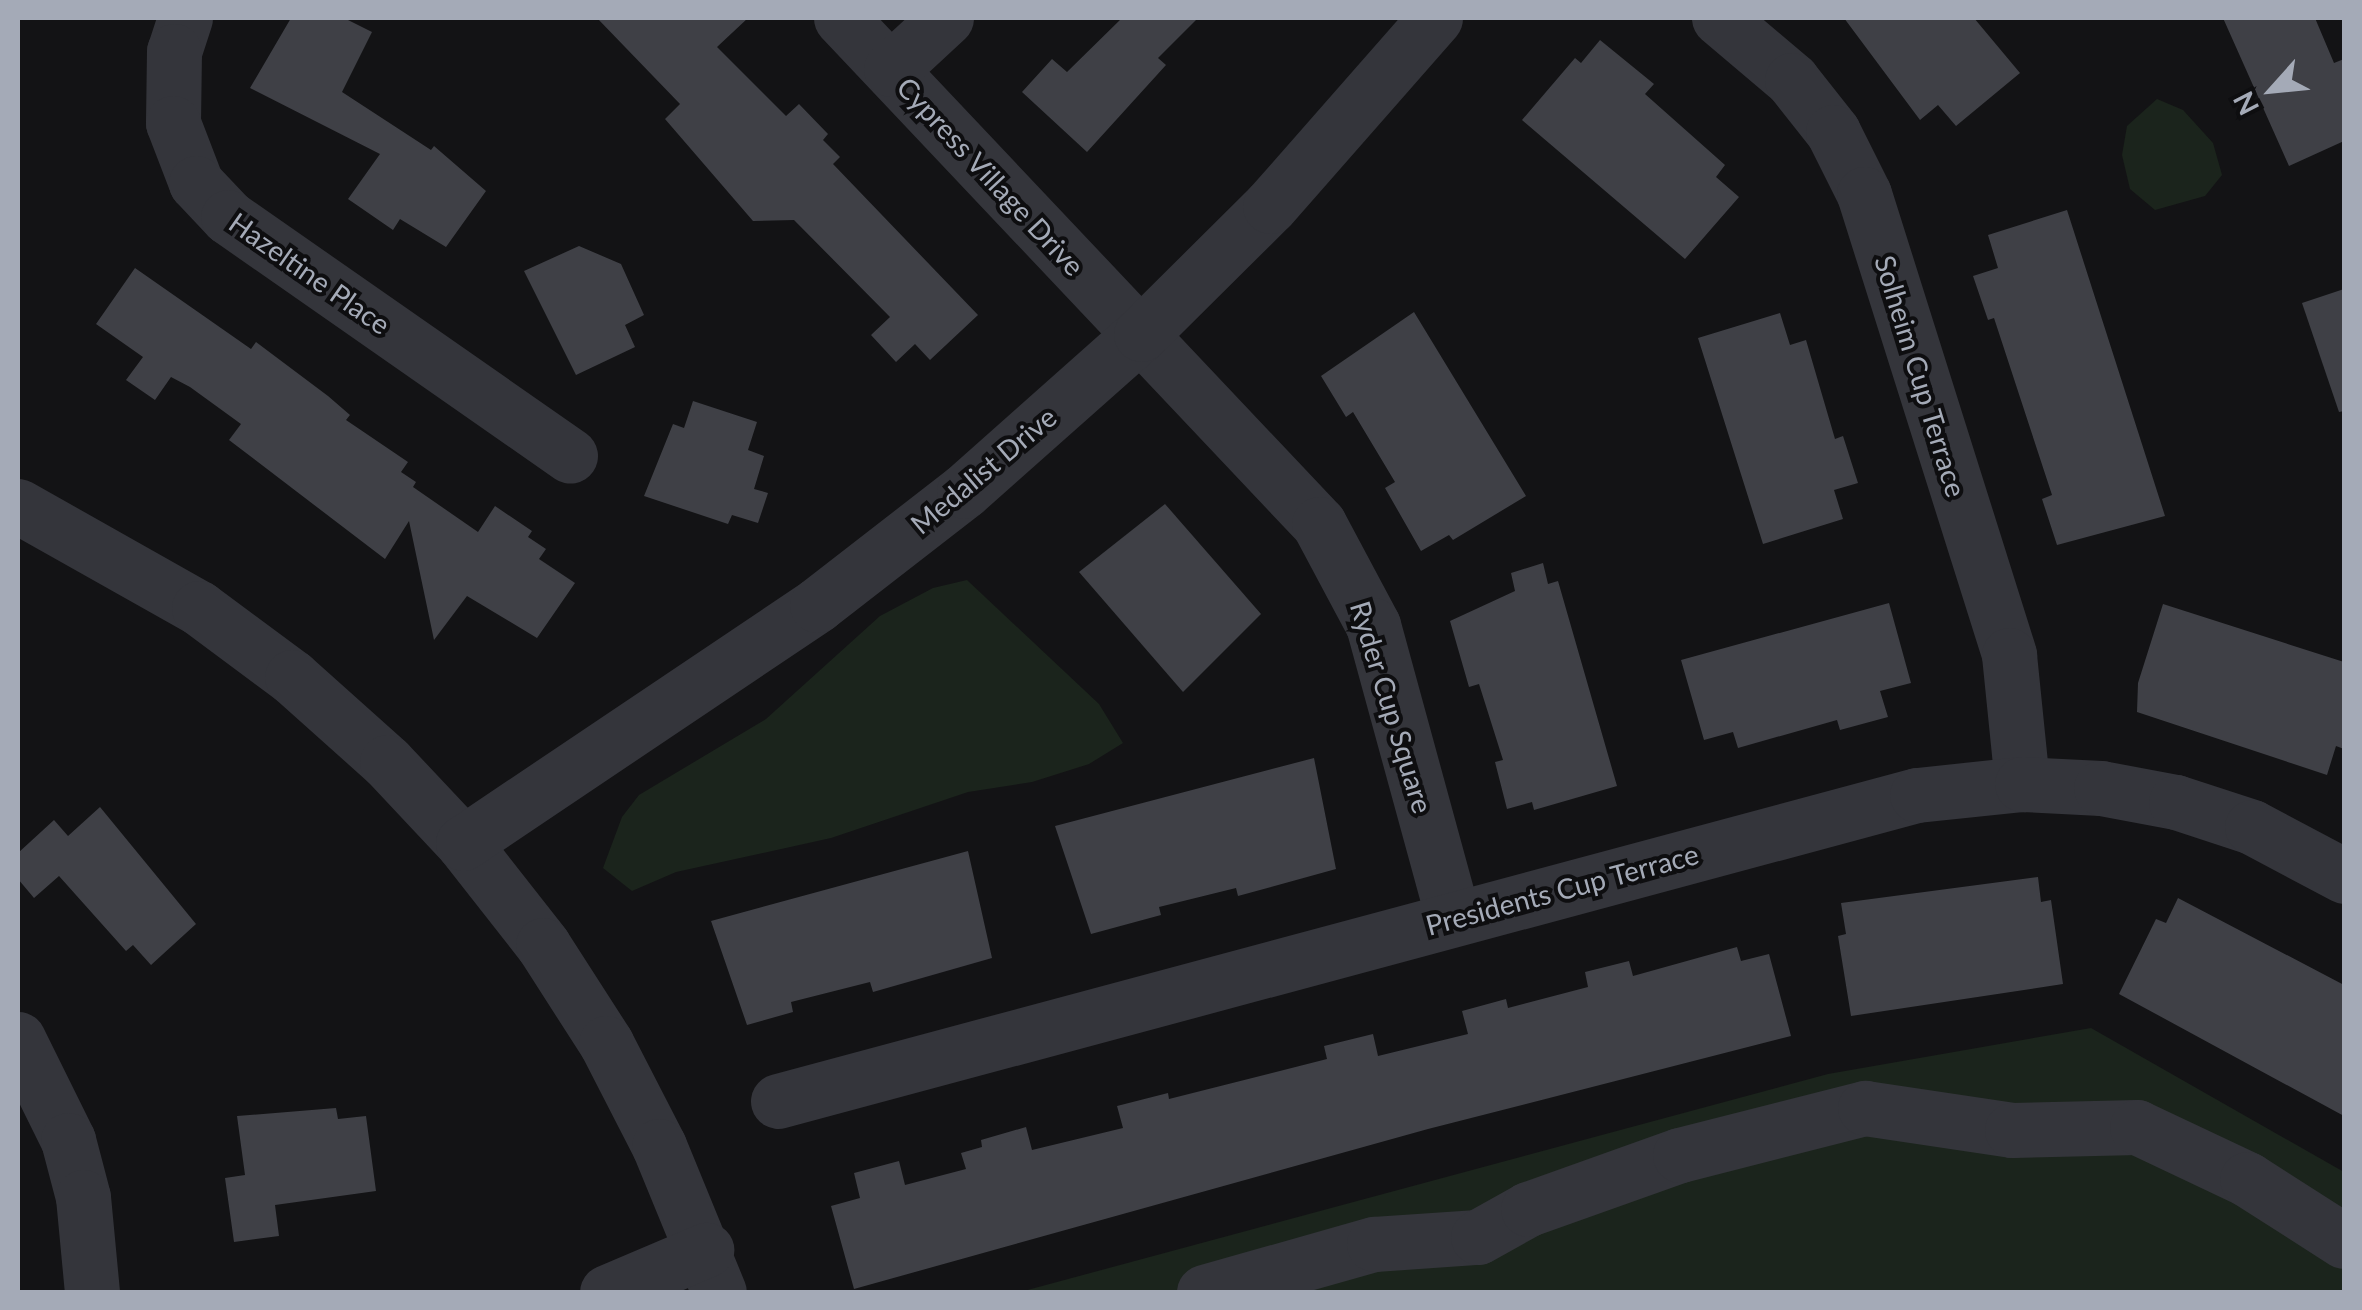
<!DOCTYPE html>
<style>
body{margin:0}
#map{position:relative;width:2362px;height:1310px;overflow:hidden;background:#131315;font-family:Lato,sans-serif}
div>[style]{position:absolute}
.green>*{inset:0;background:#1b241c}
.building>*{inset:0;background:#3f4046}
.minor>*{height:55px;margin:-27.5px;padding:0 27.5px;transform-origin:27.5px;border-radius:27.5px;background:#34353b}
span{translate:-50% -50%;white-space:nowrap;text-align:center;line-height:1.15;-webkit-text-stroke:8px #0e0e10;paint-order:stroke}
.street-label{font-size:28px;color:#a4aab7}
.frame{position:absolute;inset:0;border:20px solid #a4aab7;pointer-events:none}
.north{position:absolute;left:2222px;top:40px;width:100px;height:100px;-webkit-text-stroke:8px #0e0e10;paint-order:stroke;rotate:243deg;font-size:28px;font-weight:700;line-height:40px;text-align:center;color:#a4aab7}
.north::after{content:'';display:block;margin:auto;width:35px;height:45px;background:#a4aab7;clip-path:polygon(50% 0,100% 100%,50% 72%,0 100%)}
</style>
<div id="map">
<div class="green">
<i style="clip-path:polygon(2157px 99px,2183px 110px,2213px 143px,2222px 175px,2205px 196px,2155px 210px,2130px 189px,2122px 155px,2127px 126px)"></i>
<i style="clip-path:polygon(967px 580px,1099px 704px,1123px 743px,1089px 764px,1032px 782px,968px 792px,831px 838px,676px 872px,632px 891px,603px 868px,622px 817px,639px 795px,766px 719px,880px 616px,933px 588px)"></i>
<i style="clip-path:polygon(2091px 1028px,2344px 1172px,2344px 1292px,1020px 1292px,1828px 1074px)"></i>
</div>
<div class="building">
<i style="clip-path:polygon(291px 18px,344px 18px,372px 32px,342px 92px,431px 150px,434px 146px,486px 191px,446px 247px,400px 219px,393px 230px,348px 199px,380px 154px,250px 88px)"></i>
<i style="clip-path:polygon(597px 18px,748px 18px,717px 47px,786px 116px,799px 104px,828px 134px,823px 140px,840px 157px,833px 164px,978px 315px,930px 360px,915px 344px,896px 362px,871px 335px,890px 317px,794px 220px,753px 221px,665px 119px,680px 104px)"></i>
<i style="clip-path:polygon(1122px 18px,1198px 18px,1158px 58px,1166px 65px,1087px 152px,1022px 92px,1052px 59px,1067px 72px)"></i>
<i style="clip-path:polygon(1844px 18px,1974px 18px,2020px 73px,1956px 126px,1938px 105px,1920px 120px)"></i>
<i style="clip-path:polygon(2223px 18px,2315px 18px,2334px 63px,2344px 59px,2344px 141px,2289px 166px)"></i>
<i style="clip-path:polygon(1600px 40px,1654px 84px,1645px 94px,1725px 165px,1716px 177px,1739px 197px,1685px 259px,1522px 120px,1575px 58px,1581px 63px)"></i>
<i style="clip-path:polygon(2067px 210px,2165px 516px,2057px 545px,2042px 499px,2052px 495px,1994px 318px,1988px 320px,1973px 276px,1998px 268px,1988px 235px)"></i>
<i style="clip-path:polygon(579px 246px,621px 264px,644px 315px,625px 325px,635px 347px,576px 375px,524px 271px)"></i>
<i style="clip-path:polygon(135px 268px,251px 349px,256px 342px,328px 396px,350px 415px,346px 420px,408px 462px,401px 472px,416px 482px,413px 487px,478px 532px,495px 506px,532px 531px,528px 537px,546px 549px,539px 559px,575px 583px,537px 638px,467px 596px,434px 640px,409px 521px,385px 559px,229px 440px,241px 424px,190px 387px,171px 377px,155px 400px,126px 380px,143px 357px,96px 324px)"></i>
<i style="clip-path:polygon(2344px 289px,2344px 411px,2339px 412px,2302px 303px)"></i>
<i style="clip-path:polygon(1414px 312px,1526px 496px,1453px 540px,1449px 535px,1421px 551px,1385px 488px,1395px 482px,1353px 412px,1346px 417px,1321px 376px)"></i>
<i style="clip-path:polygon(1780px 313px,1790px 345px,1806px 340px,1835px 439px,1843px 436px,1858px 483px,1834px 490px,1843px 519px,1763px 544px,1698px 338px)"></i>
<i style="clip-path:polygon(693px 401px,757px 422px,748px 450px,764px 456px,754px 489px,768px 493px,758px 523px,732px 515px,728px 524px,644px 496px,673px 424px,684px 428px)"></i>
<i style="clip-path:polygon(1165px 504px,1261px 614px,1183px 692px,1079px 572px)"></i>
<i style="clip-path:polygon(1543px 563px,1548px 584px,1558px 581px,1617px 786px,1534px 810px,1532px 802px,1507px 809px,1495px 762px,1503px 760px,1479px 684px,1469px 687px,1450px 621px,1515px 591px,1511px 573px)"></i>
<i style="clip-path:polygon(1889px 603px,1911px 683px,1880px 691px,1888px 717px,1840px 730px,1837px 720px,1738px 748px,1733px 732px,1704px 740px,1681px 660px)"></i>
<i style="clip-path:polygon(2163px 604px,2344px 662px,2344px 749px,2336px 746px,2327px 775px,2137px 712px,2138px 683px)"></i>
<i style="clip-path:polygon(1314px 758px,1336px 869px,1238px 896px,1236px 888px,1159px 907px,1161px 915px,1091px 934px,1055px 826px)"></i>
<i style="clip-path:polygon(100px 807px,196px 924px,151px 965px,133px 945px,126px 951px,59px 876px,34px 898px,18px 879px,18px 853px,54px 820px,68px 836px)"></i>
<i style="clip-path:polygon(968px 851px,992px 958px,873px 992px,870px 982px,791px 1002px,793px 1012px,747px 1025px,711px 921px)"></i>
<i style="clip-path:polygon(2038px 877px,2041px 902px,2051px 900px,2063px 984px,1851px 1016px,1838px 936px,1846px 934px,1841px 903px)"></i>
<i style="clip-path:polygon(2178px 898px,2344px 985px,2344px 1116px,2119px 994px,2156px 919px,2166px 923px)"></i>
<i style="clip-path:polygon(1737px 947px,1741px 961px,1769px 954px,1791px 1036px,1428px 1129px,854px 1289px,831px 1206px,860px 1198px,854px 1173px,899px 1161px,905px 1185px,966px 1169px,961px 1153px,982px 1147px,981px 1140px,1026px 1127px,1032px 1150px,1123px 1128px,1117px 1106px,1168px 1093px,1169px 1099px,1327px 1059px,1324px 1046px,1373px 1034px,1378px 1056px,1468px 1034px,1462px 1011px,1506px 999px,1508px 1008px,1588px 987px,1585px 972px,1629px 961px,1633px 976px)"></i>
<i style="clip-path:polygon(336px 1108px,338px 1119px,366px 1116px,376px 1191px,275px 1205px,279px 1236px,234px 1242px,225px 1178px,245px 1175px,237px 1116px)"></i>
</div>
<div class="minor">
<i style="left:185px;top:18px;width:35px;rotate:108deg"></i>
<i style="left:174px;top:51px;width:72px;rotate:90.8deg"></i>
<i style="left:173px;top:123px;width:64px;rotate:69deg"></i>
<i style="left:196px;top:183px;width:47px;rotate:46.7deg"></i>
<i style="left:228px;top:217px;width:417px;rotate:34.9deg"></i>
<i style="left:841px;top:18px;width:696px;rotate:46.63deg"></i>
<i style="left:1319px;top:524px;width:115px;rotate:61.9deg"></i>
<i style="left:1373px;top:625px;width:304px;rotate:74.7deg"></i>
<i style="left:1719px;top:18px;width:96px;rotate:40.3deg"></i>
<i style="left:1792px;top:80px;width:66px;rotate:51.7deg"></i>
<i style="left:1833px;top:132px;width:69px;rotate:63.4deg"></i>
<i style="left:1864px;top:194px;width:483px;rotate:72.5deg"></i>
<i style="left:2009px;top:655px;width:130px;rotate:84.2deg"></i>
<i style="left:891px;top:69px;width:75px;rotate:-42.8deg"></i>
<i style="left:18px;top:506px;width:208px;rotate:29.4deg"></i>
<i style="left:199px;top:608px;width:116px;rotate:36.6deg"></i>
<i style="left:292px;top:677px;width:127px;rotate:41.8deg"></i>
<i style="left:387px;top:762px;width:111px;rotate:46.8deg"></i>
<i style="left:463px;top:843px;width:130px;rotate:51.9deg"></i>
<i style="left:543px;top:945px;width:117px;rotate:57.3deg"></i>
<i style="left:606px;top:1043px;width:116px;rotate:62.8deg"></i>
<i style="left:659px;top:1146px;width:158px;rotate:67.7deg"></i>
<i style="left:463px;top:843px;width:427px;rotate:-33.9deg"></i>
<i style="left:817px;top:605px;width:186px;rotate:-37.8deg"></i>
<i style="left:964px;top:491px;width:237px;rotate:-41.6deg"></i>
<i style="left:1141px;top:334px;width:182px;rotate:-44.8deg"></i>
<i style="left:1270px;top:206px;width:250px;rotate:-48.7deg"></i>
<i style="left:18px;top:1039px;width:113px;rotate:63.7deg"></i>
<i style="left:68px;top:1140px;width:59px;rotate:75.3deg"></i>
<i style="left:83px;top:1197px;width:95px;rotate:84.6deg"></i>
<i style="left:778px;top:1101px;width:1179px;rotate:-15.04deg"></i>
<i style="left:1917px;top:795px;width:106px;rotate:-6deg"></i>
<i style="left:2022px;top:784px;width:79px;rotate:2.9deg"></i>
<i style="left:2101px;top:788px;width:76px;rotate:10.6deg"></i>
<i style="left:2176px;top:802px;width:80px;rotate:18.2deg"></i>
<i style="left:2252px;top:827px;width:104px;rotate:28deg"></i>
<i style="left:607px;top:1292px;width:108px;rotate:-23deg"></i>
<i style="left:1204px;top:1292px;width:177px;rotate:-15.8deg"></i>
<i style="left:1374px;top:1244px;width:104px;rotate:-3.9deg"></i>
<i style="left:1478px;top:1237px;width:57px;rotate:-29.2deg"></i>
<i style="left:1528px;top:1209px;width:161px;rotate:-19.6deg"></i>
<i style="left:1680px;top:1155px;width:191px;rotate:-14.3deg"></i>
<i style="left:1865px;top:1108px;width:149px;rotate:8.5deg"></i>
<i style="left:2012px;top:1130px;width:125px;rotate:-1.4deg"></i>
<i style="left:2137px;top:1127px;width:122px;rotate:25.3deg"></i>
<i style="left:2247px;top:1179px;width:115px;rotate:32.6deg"></i>
</div>
<div class="street-label">
<span style="left:991px;top:176px;rotate:47deg">Cypress Village Drive</span>
<span style="left:310px;top:273px;rotate:35deg">Hazeltine Place</span>
<span style="left:1921px;top:376px;rotate:73deg">Solheim Cup Terrace</span>
<span style="left:983px;top:470px;rotate:-40deg">Medalist Drive</span>
<span style="left:1392px;top:707px;rotate:73deg">Ryder Cup Square</span>
<span style="left:1562px;top:889px;rotate:-15deg">Presidents Cup Terrace</span>
</div>
<div class="frame"></div>
<div class="north">N</div>
</div>
